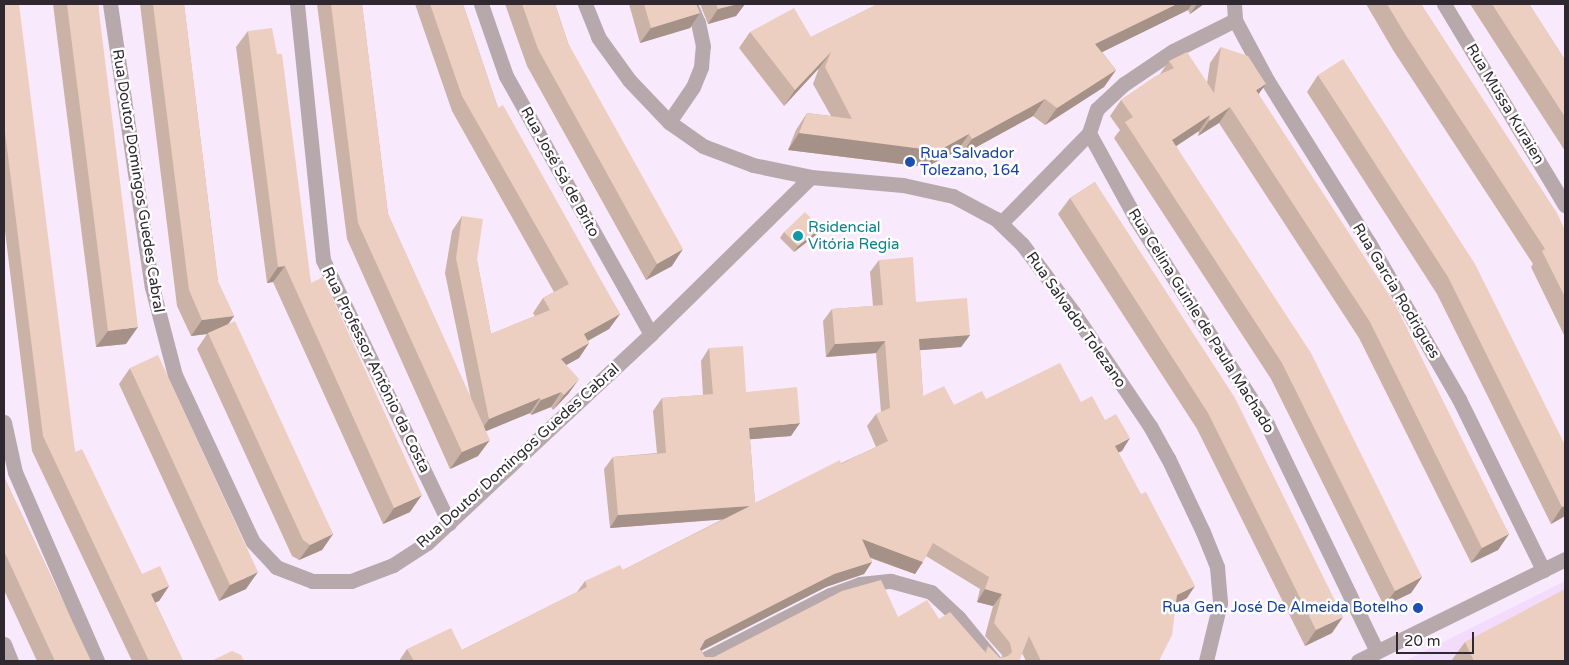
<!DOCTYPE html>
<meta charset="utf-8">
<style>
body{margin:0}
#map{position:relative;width:1569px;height:665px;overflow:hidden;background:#f8e9fd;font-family:"Varela Round",sans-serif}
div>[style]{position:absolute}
.built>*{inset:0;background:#f3dcfb}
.minor>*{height:15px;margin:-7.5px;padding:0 7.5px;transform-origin:7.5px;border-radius:7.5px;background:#b7a9ab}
.tertiary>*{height:15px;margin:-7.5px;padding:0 7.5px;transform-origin:7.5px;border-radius:7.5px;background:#b7a9ab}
.wall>*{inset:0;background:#cbb2a6}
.shaded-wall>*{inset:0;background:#a59187}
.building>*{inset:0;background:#eccfc1}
.dots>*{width:14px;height:14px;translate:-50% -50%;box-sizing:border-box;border:2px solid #fff;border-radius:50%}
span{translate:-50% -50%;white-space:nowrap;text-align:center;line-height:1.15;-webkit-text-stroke:5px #fff;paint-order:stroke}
.street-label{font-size:15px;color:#2f2831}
.transit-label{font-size:15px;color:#164399}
.left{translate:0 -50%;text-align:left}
.right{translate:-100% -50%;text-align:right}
.culture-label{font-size:15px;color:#0d838f}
.frame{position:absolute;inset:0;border:5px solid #2f2831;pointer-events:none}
.scale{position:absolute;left:1396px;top:632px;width:78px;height:22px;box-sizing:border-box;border:2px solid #2f2831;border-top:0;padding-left:6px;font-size:15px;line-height:18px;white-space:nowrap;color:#2f2831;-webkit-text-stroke:4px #fff;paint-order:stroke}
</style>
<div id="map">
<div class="built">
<i style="clip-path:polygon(1565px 581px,1565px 661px,1405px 661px)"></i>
</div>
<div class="minor">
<i style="left:110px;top:4px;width:286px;rotate:81.6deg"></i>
<i style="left:152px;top:287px;width:91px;rotate:75.4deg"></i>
<i style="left:175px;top:375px;width:184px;rotate:65deg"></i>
<i style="left:253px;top:542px;width:34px;rotate:47deg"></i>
<i style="left:276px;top:567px;width:39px;rotate:21deg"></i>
<i style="left:312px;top:581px;width:39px"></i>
<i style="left:351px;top:581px;width:45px;rotate:-20.9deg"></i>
<i style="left:393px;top:565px;width:40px;rotate:-32.9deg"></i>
<i style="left:427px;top:543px;width:306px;rotate:-43deg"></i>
<i style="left:651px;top:334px;width:224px;rotate:-44.5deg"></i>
<i style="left:297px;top:4px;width:257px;rotate:84.2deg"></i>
<i style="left:323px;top:260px;width:292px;rotate:64.4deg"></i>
<i style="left:481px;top:4px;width:76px;rotate:70.9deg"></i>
<i style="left:506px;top:76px;width:296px;rotate:60.7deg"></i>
<i style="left:1234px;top:4px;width:16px;rotate:86deg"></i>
<i style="left:1235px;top:20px;width:68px;rotate:61.9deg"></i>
<i style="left:1267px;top:80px;width:192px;rotate:58deg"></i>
<i style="left:1369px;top:243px;width:180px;rotate:60deg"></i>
<i style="left:1459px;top:399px;width:191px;rotate:63.8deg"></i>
<i style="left:1444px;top:4px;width:235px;rotate:59deg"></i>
<i style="left:669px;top:122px;width:42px;rotate:-55.6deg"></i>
<i style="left:693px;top:87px;width:22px;rotate:-68deg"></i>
<i style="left:701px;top:67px;width:21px;rotate:-85deg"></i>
<i style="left:703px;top:46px;width:24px;rotate:-102deg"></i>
<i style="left:698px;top:23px;width:21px;rotate:-113deg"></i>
<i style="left:1089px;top:133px;width:25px;rotate:-72deg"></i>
<i style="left:1097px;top:109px;width:37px;rotate:-43deg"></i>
<i style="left:1124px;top:84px;width:59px;rotate:-34deg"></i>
<i style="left:1173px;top:51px;width:69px;rotate:-26.6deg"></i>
<i style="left:1001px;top:223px;width:126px;rotate:-45.6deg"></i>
<i style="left:1089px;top:133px;width:98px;rotate:61.3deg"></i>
<i style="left:1136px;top:219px;width:243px;rotate:57.4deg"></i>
<i style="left:1267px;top:424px;width:253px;rotate:64.2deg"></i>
<i style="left:4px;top:422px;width:51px;rotate:77.6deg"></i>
<i style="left:15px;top:472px;width:206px;rotate:66.5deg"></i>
<i style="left:4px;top:644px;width:18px;rotate:68deg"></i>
<i style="left:701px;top:661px;width:145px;rotate:-27.1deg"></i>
<i style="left:830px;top:595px;width:32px;rotate:-20deg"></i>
<i style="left:860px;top:584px;width:31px;rotate:-6deg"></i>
<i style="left:891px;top:581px;width:41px;rotate:15.4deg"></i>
<i style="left:931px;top:592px;width:37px;rotate:43deg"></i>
<i style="left:958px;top:617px;width:57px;rotate:50.7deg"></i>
<i style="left:1358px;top:661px;width:231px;rotate:-26.2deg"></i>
</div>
<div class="tertiary">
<i style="left:585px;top:4px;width:35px;rotate:68deg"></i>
<i style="left:598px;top:37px;width:53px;rotate:54.2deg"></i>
<i style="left:629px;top:80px;width:58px;rotate:46.4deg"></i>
<i style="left:669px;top:122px;width:42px;rotate:35.2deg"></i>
<i style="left:703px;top:146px;width:53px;rotate:20.8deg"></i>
<i style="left:753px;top:165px;width:59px;rotate:11.7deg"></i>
<i style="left:811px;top:177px;width:92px;rotate:5deg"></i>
<i style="left:903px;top:185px;width:51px;rotate:12.4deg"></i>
<i style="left:953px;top:196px;width:49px;rotate:28.1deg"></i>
<i style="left:996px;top:219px;width:36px;rotate:44deg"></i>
<i style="left:1022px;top:244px;width:85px;rotate:53.1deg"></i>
<i style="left:1073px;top:312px;width:138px;rotate:56deg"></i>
<i style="left:1150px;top:426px;width:37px;rotate:61deg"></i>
<i style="left:1168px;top:458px;width:82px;rotate:64.7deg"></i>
<i style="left:1203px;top:532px;width:38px;rotate:68deg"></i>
<i style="left:1217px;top:567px;width:36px;rotate:85deg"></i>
<i style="left:1220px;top:603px;width:60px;rotate:103.6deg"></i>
</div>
<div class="wall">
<i style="clip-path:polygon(4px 4px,75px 452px,142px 574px,169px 586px,159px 601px,155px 602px,183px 661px,132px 661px,32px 451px,4px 223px)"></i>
<i style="clip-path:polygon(53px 4px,98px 4px,126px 344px,96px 347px)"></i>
<i style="clip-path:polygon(140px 4px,184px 4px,218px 282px,234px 316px,228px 324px,333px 534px,322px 550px,299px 560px,292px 556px,197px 349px,207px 334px,191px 336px,177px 306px)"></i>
<i style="clip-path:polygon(317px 4px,362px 4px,388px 214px,471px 399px,445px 273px,452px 231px,462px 216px,477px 260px,491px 334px,535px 316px,533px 313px,543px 298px,554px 292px,452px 111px,415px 4px,463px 4px,498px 108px,620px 314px,609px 329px,588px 341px,589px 343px,579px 358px,566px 365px,569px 393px,553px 410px,551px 407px,531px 415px,530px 413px,486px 431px,478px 456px,450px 469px,347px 239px)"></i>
<i style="clip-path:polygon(505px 4px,555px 4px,568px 43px,672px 266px,646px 280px,527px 66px)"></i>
<i style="clip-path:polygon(629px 4px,696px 4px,700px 13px,690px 28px,640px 43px)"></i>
<i style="clip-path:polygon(700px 4px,745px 4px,736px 16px,708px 24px)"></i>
<i style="clip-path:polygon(878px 4px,1204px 4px,1190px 14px,1188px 10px,1102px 52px,1116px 70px,1104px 87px,1045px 125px,1033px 116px,960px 156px,957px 151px,926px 167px,788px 150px,796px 130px,807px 113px,831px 116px,813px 84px,819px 68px,784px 106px,739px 48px,750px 32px,811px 37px)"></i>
<i style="clip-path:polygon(1366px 4px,1421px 4px,1565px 230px,1565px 337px,1531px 267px,1533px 264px,1393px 50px)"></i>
<i style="clip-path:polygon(1470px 4px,1529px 4px,1565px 60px,1565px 151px)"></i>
<i style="clip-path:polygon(248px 31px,311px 283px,410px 512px,383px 524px,273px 282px,267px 283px,236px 47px)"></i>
<i style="clip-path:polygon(1221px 47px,1258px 94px,1509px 534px,1498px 550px,1471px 563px,1359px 338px,1219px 123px,1198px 136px,1199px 131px,1176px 146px,1422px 577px,1411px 593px,1384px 606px,1271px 379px,1114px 138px,1120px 130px,1110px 116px,1121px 100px,1160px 74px,1169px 61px,1207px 83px,1210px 63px)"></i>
<i style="clip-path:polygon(1318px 75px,1565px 445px,1565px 516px,1551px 524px,1437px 294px,1307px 92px)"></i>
<i style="clip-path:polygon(1095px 182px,1332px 633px,1305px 646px,1197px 429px,1058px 214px,1070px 198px)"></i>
<i style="clip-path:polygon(784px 232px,817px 234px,794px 252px,780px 238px)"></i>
<i style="clip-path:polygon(evenodd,879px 260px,916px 302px,970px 335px,961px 347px,920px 350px,923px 396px,954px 405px,986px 399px,1081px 402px,1122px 451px,1118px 452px,1187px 598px,1176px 604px,1159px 661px,1026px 661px,1022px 653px,1019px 661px,399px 661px,407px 649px,462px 650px,577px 592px,585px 581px,623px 570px,723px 519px,610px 528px,604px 469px,613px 457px,657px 453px,653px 411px,662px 398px,703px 395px,701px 361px,709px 348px,746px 392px,791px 436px,750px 439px,755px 503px,876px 447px,867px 426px,876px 414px,881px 412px,876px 353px,826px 357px,823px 321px,832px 309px,873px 306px,870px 272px,879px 260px,926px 556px,980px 589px,977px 602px,993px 606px,985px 636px,1002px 655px,1002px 657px,1000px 658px,988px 646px,984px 651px,939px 619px,898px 617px,714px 657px,705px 657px,701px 650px,826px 587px,864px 574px,872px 562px,870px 558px,915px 574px,926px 556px)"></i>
<i style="clip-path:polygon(130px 368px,246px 589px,219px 601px,119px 384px)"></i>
<i style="clip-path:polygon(4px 477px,91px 661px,37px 661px,4px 590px)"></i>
<i style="clip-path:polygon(1465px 642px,1565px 661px,1451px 661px)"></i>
</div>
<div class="shaded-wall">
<i style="clip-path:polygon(738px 4px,745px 4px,736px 16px,708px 24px,718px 9px)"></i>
<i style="clip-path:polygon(1177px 4px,1192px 4px,1188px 10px,1084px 61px,1095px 44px)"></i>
<i style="clip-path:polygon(1197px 4px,1204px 4px,1190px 14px)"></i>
<i style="clip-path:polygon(700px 13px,690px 28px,640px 43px,651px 28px)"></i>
<i style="clip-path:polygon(831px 52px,819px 68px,784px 106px,795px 90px)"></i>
<i style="clip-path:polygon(1116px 70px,1104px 87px,1045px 125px,1057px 108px)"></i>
<i style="clip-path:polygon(1266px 84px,1255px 99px,1256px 90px)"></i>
<i style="clip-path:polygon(1045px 99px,1033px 116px,960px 156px,972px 139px)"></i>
<i style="clip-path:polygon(1230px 107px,1219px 123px,1198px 136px,1209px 121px)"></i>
<i style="clip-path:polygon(1210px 115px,1199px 131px,1161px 156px,1172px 140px)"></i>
<i style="clip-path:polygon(799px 133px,969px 134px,957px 151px,926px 167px,788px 150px)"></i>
<i style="clip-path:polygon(821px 228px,817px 234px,794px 252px,798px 246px)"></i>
<i style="clip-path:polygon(683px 249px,672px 266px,646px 280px,657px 264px)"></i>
<i style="clip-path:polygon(285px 266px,273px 282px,267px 283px,278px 267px)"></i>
<i style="clip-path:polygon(620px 314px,609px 329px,574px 348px,584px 334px)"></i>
<i style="clip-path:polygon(234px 316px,222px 333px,208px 333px,207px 334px,191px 336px,202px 320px)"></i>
<i style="clip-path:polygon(138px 327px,126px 344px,96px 347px,108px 331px)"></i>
<i style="clip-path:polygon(970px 335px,961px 347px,910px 351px,919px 339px)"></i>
<i style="clip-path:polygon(885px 341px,876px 353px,826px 357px,835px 344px)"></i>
<i style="clip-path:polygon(589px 343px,579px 358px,550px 374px,561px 359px)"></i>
<i style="clip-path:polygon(579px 379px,569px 393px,553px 410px,564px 395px)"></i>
<i style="clip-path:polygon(561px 392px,551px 407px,531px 415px,541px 400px)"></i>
<i style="clip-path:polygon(540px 398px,530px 413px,479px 434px,489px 419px)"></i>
<i style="clip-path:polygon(800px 423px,791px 436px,741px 440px,749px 428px)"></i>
<i style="clip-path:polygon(1130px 438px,1122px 451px,1106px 458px,1115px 446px)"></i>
<i style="clip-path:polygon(490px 440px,478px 456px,450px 469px,462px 452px)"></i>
<i style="clip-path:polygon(422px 495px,410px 512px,383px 524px,394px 508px)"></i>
<i style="clip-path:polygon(750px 506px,742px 518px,610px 528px,618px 515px)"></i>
<i style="clip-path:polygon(1565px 506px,1565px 516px,1551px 524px,1562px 507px)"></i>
<i style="clip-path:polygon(333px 534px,322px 550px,299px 560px,310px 545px)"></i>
<i style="clip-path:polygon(1509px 534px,1498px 550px,1471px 563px,1482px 548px)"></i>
<i style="clip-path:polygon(862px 539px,923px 562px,915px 574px,853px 551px)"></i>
<i style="clip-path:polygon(872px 562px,864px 574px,826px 587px,697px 653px,705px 640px,834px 574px)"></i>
<i style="clip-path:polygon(258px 572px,246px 589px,219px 601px,230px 585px)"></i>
<i style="clip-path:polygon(1422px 577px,1411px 593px,1384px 606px,1395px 591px)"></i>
<i style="clip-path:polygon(169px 586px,159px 601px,141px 609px,151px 594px)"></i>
<i style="clip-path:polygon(1195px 586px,1187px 598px,1168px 608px,1177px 595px)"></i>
<i style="clip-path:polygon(985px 589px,1002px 594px,993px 606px,977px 602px)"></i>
<i style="clip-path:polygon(1343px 617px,1332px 633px,1305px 646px,1316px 630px)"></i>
</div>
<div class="building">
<i style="clip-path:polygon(4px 4px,19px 4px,75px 452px,82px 449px,142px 574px,160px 566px,169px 586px,151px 594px,183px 661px,149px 661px,43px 436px,4px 124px)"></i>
<i style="clip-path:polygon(67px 4px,98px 4px,138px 327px,108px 331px)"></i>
<i style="clip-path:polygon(153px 4px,184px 4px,218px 282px,234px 316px,202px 320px,189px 290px)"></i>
<i style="clip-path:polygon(331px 4px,362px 4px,388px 214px,490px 440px,462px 452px,358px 223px)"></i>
<i style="clip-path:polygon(430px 4px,463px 4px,498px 108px,503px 105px,620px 314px,584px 334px,589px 343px,561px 359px,579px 379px,564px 395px,561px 392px,541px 400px,540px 398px,489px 419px,456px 258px,462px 216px,483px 219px,477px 260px,491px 334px,550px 310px,543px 298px,569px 284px,462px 96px)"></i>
<i style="clip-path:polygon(522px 4px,555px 4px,568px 43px,683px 249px,657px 264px,538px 49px)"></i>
<i style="clip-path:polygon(644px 4px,696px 4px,700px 13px,651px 28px)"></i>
<i style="clip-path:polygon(716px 4px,738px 4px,718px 9px)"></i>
<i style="clip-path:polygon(878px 4px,1177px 4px,1095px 44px,1116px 70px,1057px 108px,1045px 99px,972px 139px,969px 134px,938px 151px,799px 133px,807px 113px,852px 119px,825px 67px,831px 52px,795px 90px,750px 32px,794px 8px,811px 37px)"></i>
<i style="clip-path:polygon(1387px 4px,1421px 4px,1557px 213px,1565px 230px,1565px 297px,1542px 251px,1545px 249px,1405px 34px)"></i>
<i style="clip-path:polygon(1492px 4px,1529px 4px,1565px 60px,1565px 117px)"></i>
<i style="clip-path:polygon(272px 28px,277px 54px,282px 54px,311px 283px,323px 277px,422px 495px,394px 508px,285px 266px,278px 267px,248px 31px)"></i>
<i style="clip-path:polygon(1221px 47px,1248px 56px,1266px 84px,1256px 90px,1395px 304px,1509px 534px,1482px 548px,1370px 322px,1230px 107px,1209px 121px,1210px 115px,1172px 140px,1311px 353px,1422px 577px,1395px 591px,1282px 363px,1125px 122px,1133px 117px,1121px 100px,1154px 77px,1174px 68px,1169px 61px,1187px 52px,1214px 93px)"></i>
<i style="clip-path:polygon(1343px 59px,1475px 264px,1565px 445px,1565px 506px,1562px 507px,1448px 277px,1318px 75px)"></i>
<i style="clip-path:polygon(1095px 182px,1235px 398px,1343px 617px,1316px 630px,1208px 413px,1070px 198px)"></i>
<i style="clip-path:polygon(805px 212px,821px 228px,798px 246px,784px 232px)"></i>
<i style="clip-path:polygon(evenodd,913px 257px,916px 302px,967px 298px,970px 335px,919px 339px,923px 396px,944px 386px,954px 405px,982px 391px,986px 399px,1060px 363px,1081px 402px,1092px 396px,1105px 420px,1116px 414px,1130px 438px,1115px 446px,1141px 494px,1146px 492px,1195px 586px,1177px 595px,1172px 635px,1159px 661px,1041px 661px,1029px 636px,1019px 661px,412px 661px,414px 661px,407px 649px,451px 628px,462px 650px,587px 587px,585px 581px,620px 565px,623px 570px,750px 506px,618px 515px,613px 457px,666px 453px,662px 398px,713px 394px,709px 348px,743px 346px,746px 392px,797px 387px,800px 423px,749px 428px,755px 503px,840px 460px,841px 464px,888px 441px,876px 414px,890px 408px,885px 341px,835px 344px,832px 309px,883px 305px,879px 260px,913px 257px,862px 539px,923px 562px,933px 543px,989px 577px,985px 589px,1002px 594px,994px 623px,1010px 643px,1012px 652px,1008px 656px,1000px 658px,988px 646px,986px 653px,950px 612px,939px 619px,927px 600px,898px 617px,881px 580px,842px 591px,714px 657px,705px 657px,700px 649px,705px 640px,834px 574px,872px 562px,862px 539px)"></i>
<i style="clip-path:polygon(235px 321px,333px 534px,310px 545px,303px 540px,208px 333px)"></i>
<i style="clip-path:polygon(158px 355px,258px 572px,230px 585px,130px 368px)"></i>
<i style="clip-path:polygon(4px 477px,91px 661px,55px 661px,4px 551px)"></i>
<i style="clip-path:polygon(1565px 589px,1565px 661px,1474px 661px,1465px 642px)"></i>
<i style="clip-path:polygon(232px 651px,241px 655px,244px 661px,211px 661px)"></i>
</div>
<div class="dots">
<i style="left:910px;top:162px;background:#1a4fb4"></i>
<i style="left:798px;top:236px;background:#0f9aa8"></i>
<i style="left:1418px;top:608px;background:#1a4fb4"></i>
</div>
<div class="street-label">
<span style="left:1505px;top:104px;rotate:59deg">Rua Mussa Kuraien</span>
<span style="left:560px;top:172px;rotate:61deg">Rua José Sá de Brito</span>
<span style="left:138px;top:181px;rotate:81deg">Rua Doutor Domingos Guedes Cabral</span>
<span style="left:1396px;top:291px;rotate:59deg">Rua Garcia Rodrigues</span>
<span style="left:1076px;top:320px;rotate:55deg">Rua Salvador Tolezano</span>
<span style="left:1201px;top:321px;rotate:58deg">Rua Celina Guinle de Paula Machado</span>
<span style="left:376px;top:370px;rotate:64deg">Rua Professor Antônio da Costa</span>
<span style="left:518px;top:456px;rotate:-42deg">Rua Doutor Domingos Guedes Cabral</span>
</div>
<div class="transit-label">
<span class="left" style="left:920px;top:162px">Rua Salvador<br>Tolezano, 164</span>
<span class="right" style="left:1408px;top:608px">Rua Gen. José De Almeida Botelho</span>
</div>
<div class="culture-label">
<span class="left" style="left:808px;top:236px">Rsidencial<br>Vitória Regia</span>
</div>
<div class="frame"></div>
<div class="scale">20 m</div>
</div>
